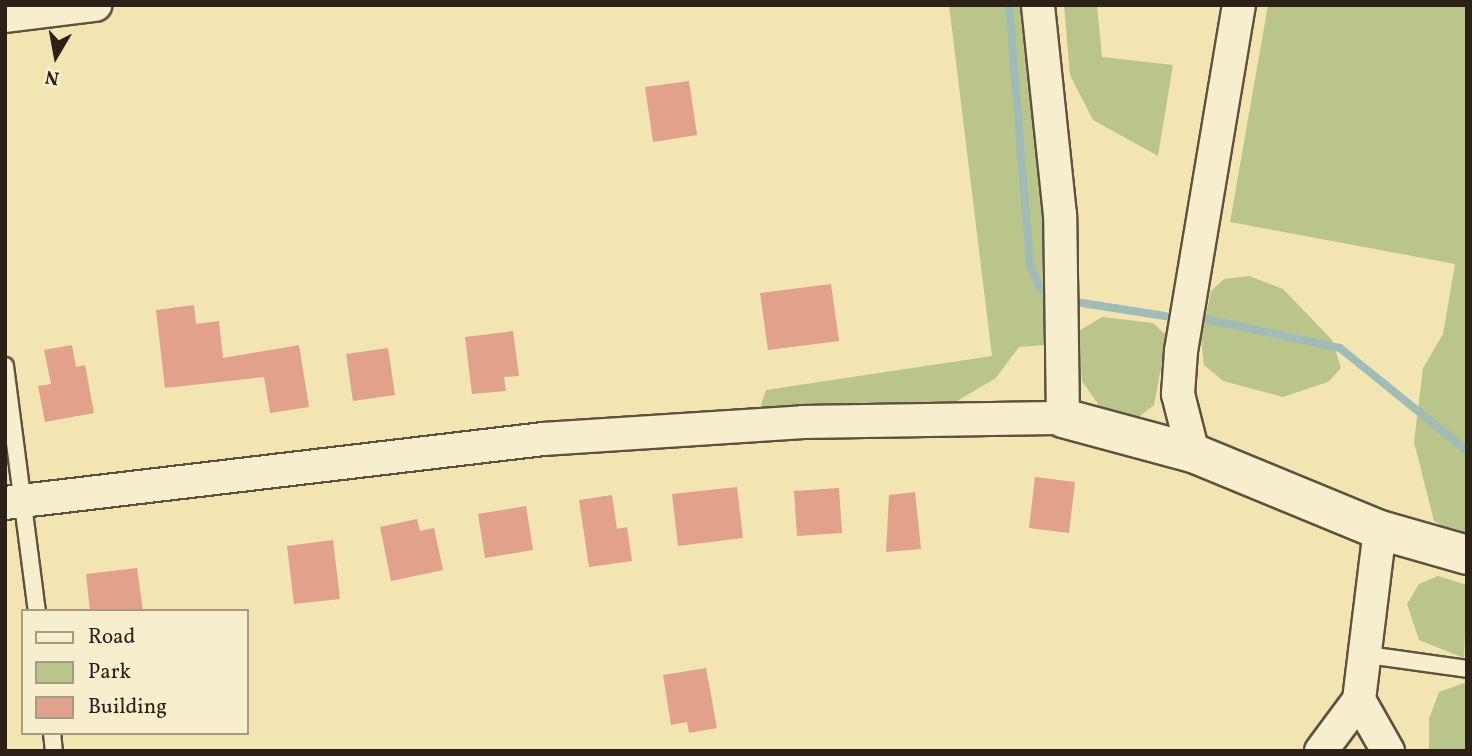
<!DOCTYPE html>
<style>
body{margin:0}
#map{position:relative;width:1472px;height:756px;overflow:hidden;background:#f3e5b2;font-family:Vollkorn,serif}
div>[style]{position:absolute}
.green>*{inset:0;background:#bac58c}
.stream>*{height:8px;margin:-4px;padding:0 4px;transform-origin:4px;border-radius:4px;background:#a0bcb7}
.building>*{inset:0;background:#e2a18a}
.roads{filter:drop-shadow(2px 0 #5e523e) drop-shadow(-2px 0 #5e523e) drop-shadow(0 2px #5e523e) drop-shadow(0 -2px #5e523e)}
.service>*{height:16px;margin:-8px;padding:0 8px;transform-origin:8px;border-radius:8px;background:#f7eecd}
.minor>*{height:32px;margin:-16px;padding:0 16px;transform-origin:16px;border-radius:16px;background:#f7eecd}
.tertiary>*{height:38px;margin:-19px;padding:0 19px;transform-origin:19px;border-radius:19px;background:#f7eecd}
span{translate:-50% -50%;white-space:nowrap;text-align:center;line-height:1.15;-webkit-text-stroke:5px #f7eecd;paint-order:stroke}
.frame{position:absolute;inset:0;border:7px solid #2c2117;pointer-events:none}
.legend{position:absolute;left:21px;top:609px;width:228px;height:126px;box-sizing:border-box;background:#f7eecd;border:2px solid #a69c84;margin:0;padding:9px 12px;list-style:none;font-size:21px;color:#2c2117}
.legend li{display:flex;align-items:center;gap:14px;height:35px}
.legend b{width:35px;border:2px solid #a69c84}
.north{position:absolute;left:21px;top:21px;width:70px;height:70px;-webkit-text-stroke:5px #f7eecd;paint-order:stroke;rotate:190deg;font-size:19px;font-weight:700;line-height:28px;text-align:center;color:#2c2117}
.north::after{content:'';display:block;margin:auto;width:24px;height:32px;background:#2c2117;clip-path:polygon(50% 0,100% 100%,50% 72%,0 100%)}
</style>
<div id="map">
<div class="green">
<i style="clip-path:polygon(949px 5px,1031px 5px,1053px 336px,1045px 345px,1019px 347px,996px 378px,940px 411px,771px 416px,761px 405px,766px 390px,992px 356px)"></i>
<i style="clip-path:polygon(1064px 5px,1097px 5px,1102px 57px,1173px 65px,1158px 156px,1093px 120px,1070px 75px)"></i>
<i style="clip-path:polygon(1268px 5px,1467px 5px,1467px 541px,1434px 521px,1414px 442px,1423px 368px,1443px 334px,1455px 264px,1230px 222px)"></i>
<i style="clip-path:polygon(1249px 276px,1283px 289px,1332px 340px,1341px 368px,1328px 382px,1283px 397px,1223px 381px,1204px 365px,1201px 339px,1211px 291px,1224px 279px)"></i>
<i style="clip-path:polygon(1102px 317px,1153px 323px,1167px 336px,1154px 405px,1135px 420px,1102px 410px,1082px 381px,1079px 331px)"></i>
<i style="clip-path:polygon(1438px 576px,1467px 585px,1464px 658px,1419px 640px,1407px 604px,1419px 584px)"></i>
<i style="clip-path:polygon(1467px 682px,1467px 751px,1429px 751px,1429px 719px,1439px 692px)"></i>
</div>
<div class="stream">
<i style="left:1009px;top:5px;width:260px;rotate:85.4deg"></i>
<i style="left:1030px;top:264px;width:27px;rotate:68deg"></i>
<i style="left:1082px;top:303px;width:84px;rotate:8.9deg"></i>
<i style="left:1200px;top:318px;width:143px;rotate:12.1deg"></i>
<i style="left:1340px;top:348px;width:164px;rotate:39deg"></i>
</div>
<div class="building">
<i style="clip-path:polygon(689px 81px,697px 135px,653px 142px,645px 87px)"></i>
<i style="clip-path:polygon(831px 284px,839px 341px,768px 350px,760px 293px)"></i>
<i style="clip-path:polygon(194px 305px,196px 324px,219px 321px,223px 358px,299px 345px,309px 407px,270px 413px,264px 377px,165px 388px,156px 310px)"></i>
<i style="clip-path:polygon(513px 331px,519px 376px,504px 377px,506px 391px,472px 394px,465px 337px)"></i>
<i style="clip-path:polygon(72px 345px,76px 367px,85px 365px,94px 413px,45px 422px,38px 386px,51px 384px,44px 350px)"></i>
<i style="clip-path:polygon(388px 348px,395px 395px,353px 401px,346px 354px)"></i>
<i style="clip-path:polygon(1035px 477px,1075px 482px,1069px 533px,1029px 528px)"></i>
<i style="clip-path:polygon(737px 487px,743px 538px,678px 546px,672px 494px)"></i>
<i style="clip-path:polygon(839px 488px,842px 533px,797px 536px,794px 491px)"></i>
<i style="clip-path:polygon(915px 492px,921px 549px,886px 552px,889px 495px)"></i>
<i style="clip-path:polygon(612px 495px,617px 529px,627px 527px,632px 561px,589px 567px,579px 500px)"></i>
<i style="clip-path:polygon(526px 506px,533px 550px,485px 558px,478px 514px)"></i>
<i style="clip-path:polygon(417px 519px,420px 531px,434px 528px,443px 570px,391px 581px,380px 527px)"></i>
<i style="clip-path:polygon(333px 540px,340px 599px,294px 604px,287px 546px)"></i>
<i style="clip-path:polygon(137px 568px,143px 611px,90px 611px,86px 574px)"></i>
<i style="clip-path:polygon(706px 668px,717px 728px,689px 733px,687px 722px,671px 725px,663px 675px)"></i>
</div>
<div class="roads">
<div class="service">
<i style="left:5px;top:366px;width:247px;rotate:82.6deg"></i>
<i style="left:1368px;top:655px;width:100px;rotate:8deg"></i>
<i style="left:52px;top:733px;width:18px;rotate:84deg"></i>
</div>
<div class="minor">
<i style="left:5px;top:16px;width:91px;rotate:-7deg"></i>
<i style="left:1193px;top:453px;width:61px;rotate:-104.3deg"></i>
<i style="left:1178px;top:394px;width:43px;rotate:-86deg"></i>
<i style="left:1181px;top:351px;width:351px;rotate:-80.5deg"></i>
<i style="left:5px;top:503px;width:542px;rotate:-6.78deg"></i>
<i style="left:543px;top:439px;width:261px;rotate:-3.7deg"></i>
<i style="left:803px;top:422px;width:260px;rotate:-0.9deg"></i>
<i style="left:1063px;top:418px;width:203px;rotate:-90.8deg"></i>
<i style="left:1060px;top:215px;width:211px;rotate:-96deg"></i>
<i style="left:1359px;top:700px;width:59px;rotate:60.4deg"></i>
<i style="left:1321px;top:751px;width:64px;rotate:-53.3deg"></i>
<i style="left:1359px;top:700px;width:171px;rotate:-83deg"></i>
</div>
<div class="tertiary">
<i style="left:1063px;top:418px;width:135px;rotate:15.1deg"></i>
<i style="left:1193px;top:453px;width:202px;rotate:22.4deg"></i>
<i style="left:1380px;top:530px;width:91px;rotate:16deg"></i>
</div>
</div>
<div class="frame"></div>
<ul class="legend">
<li><b style="height:9px;background:#f7eecd"></b>Road</li>
<li><b style="height:19px;background:#bac58c"></b>Park</li>
<li><b style="height:19px;background:#e2a18a"></b>Building</li>
</ul>
<div class="north">N</div>
</div>
